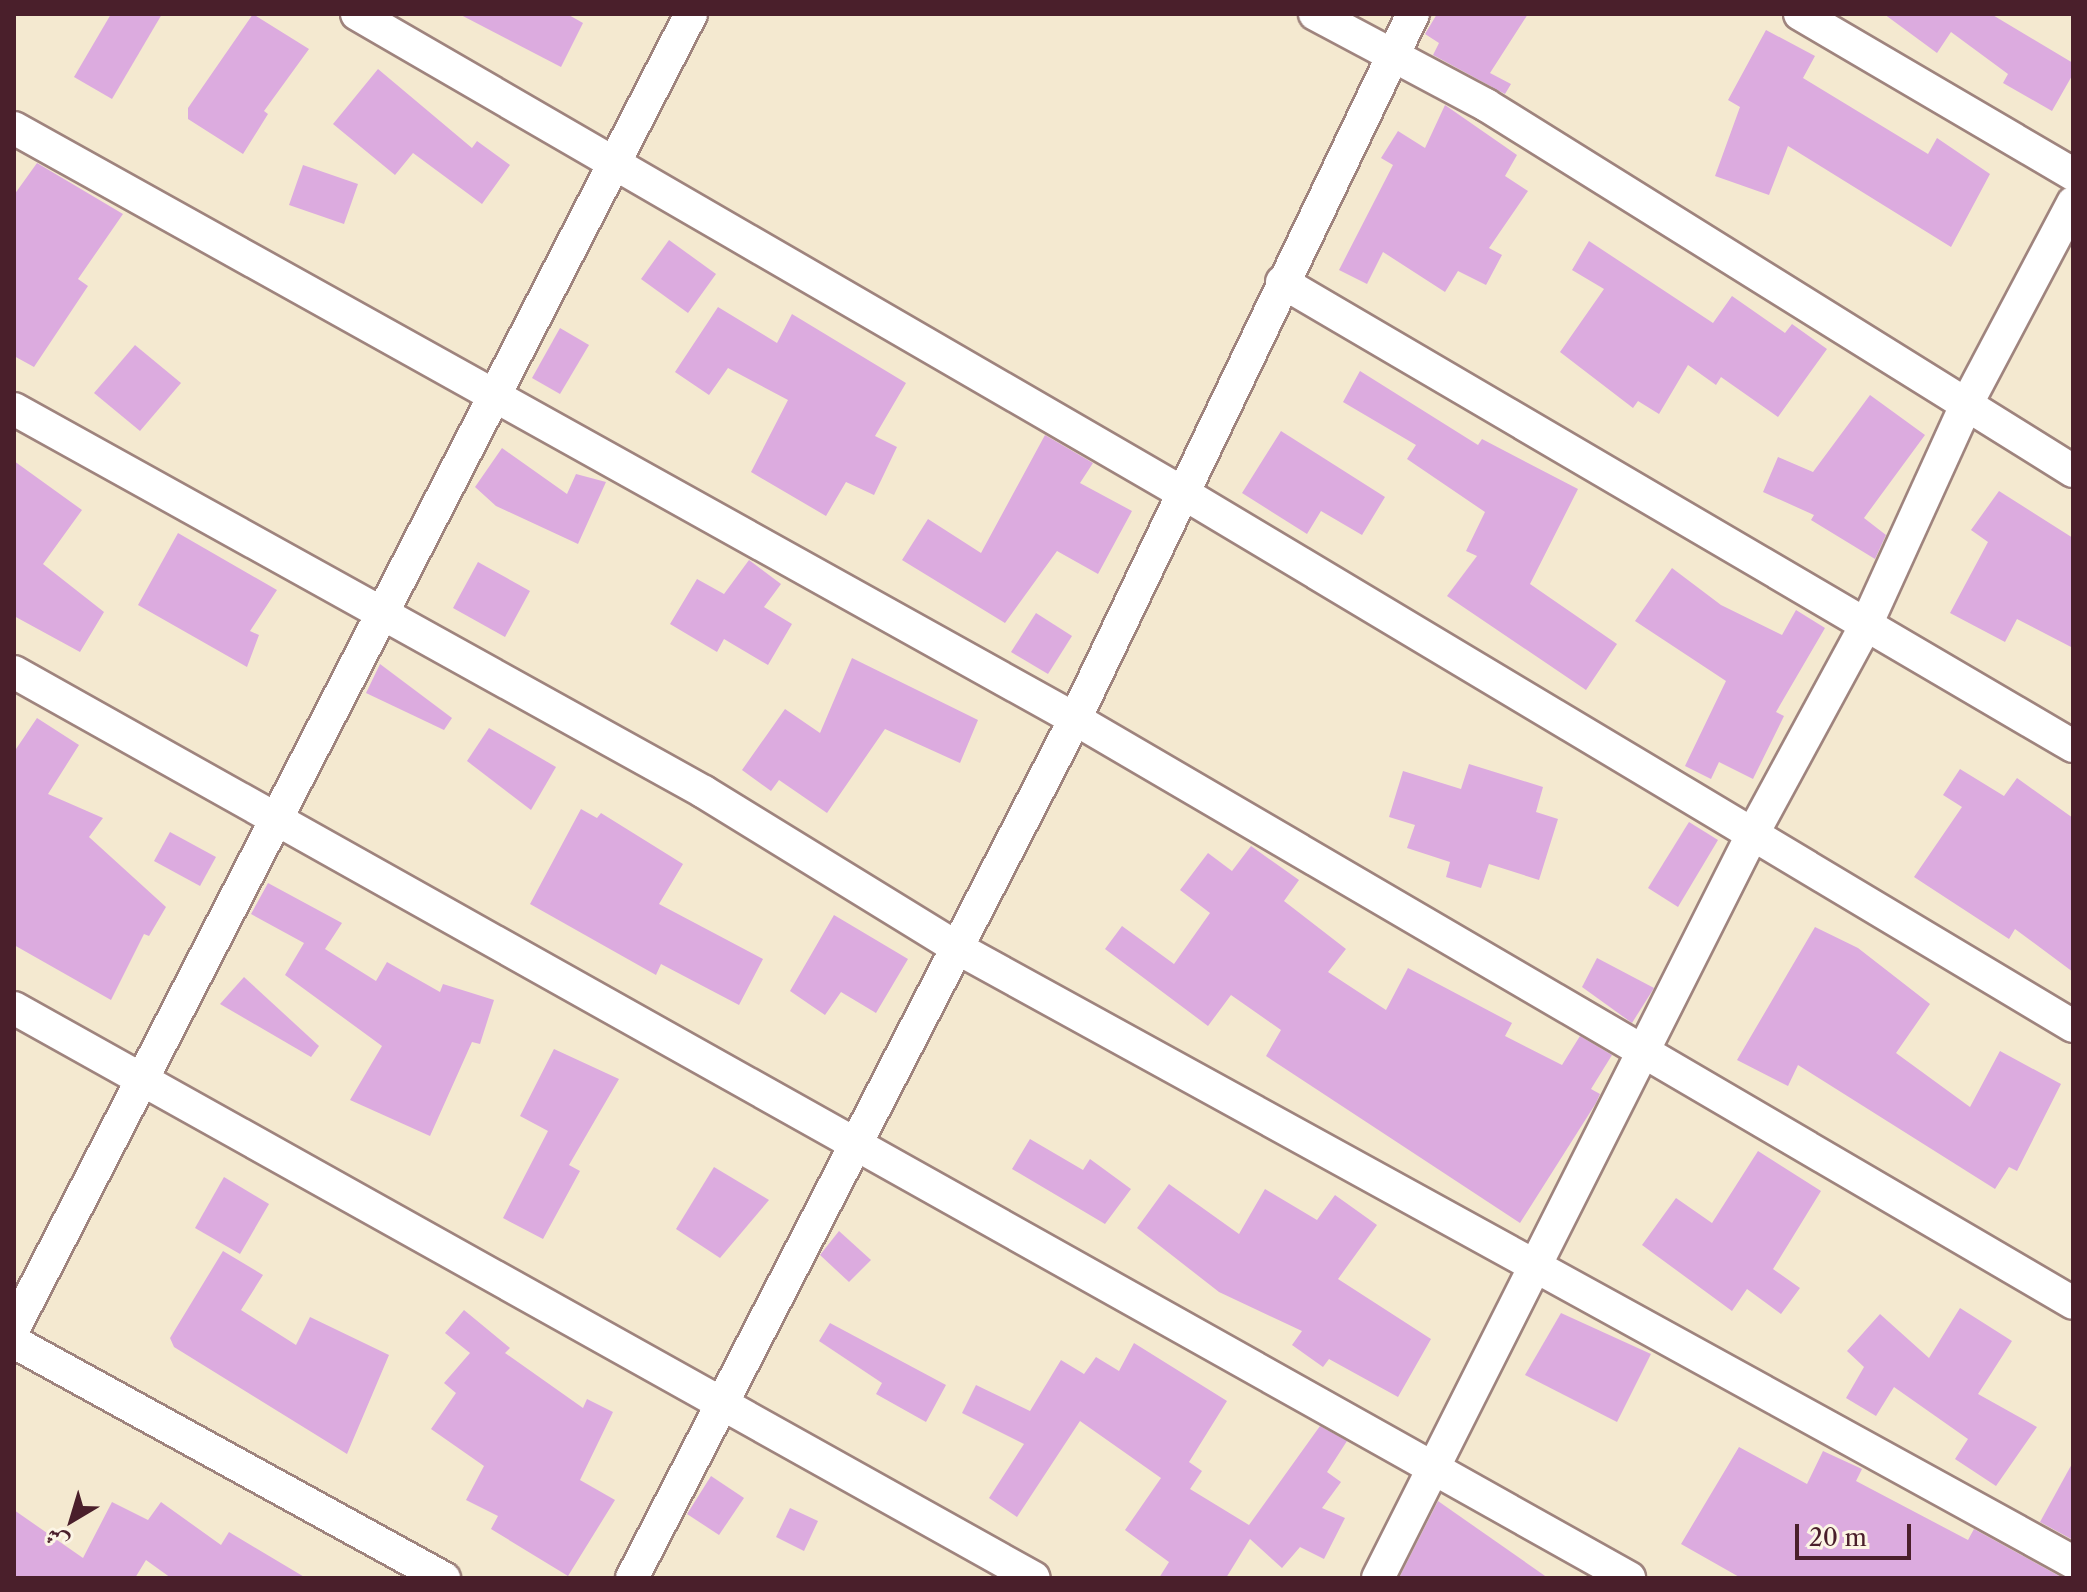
<!DOCTYPE html>
<meta charset="utf-8">
<style>
body{margin:0}
#map{position:relative;width:2087px;height:1592px;overflow:hidden;background:#f4e9d0;font-family:"Libre Caslon Text",Amiri,serif}
div>[style]{position:absolute}
.building>*{inset:0;background:#dcabdf}
.roads{filter:drop-shadow(2px 0 #9f847e) drop-shadow(-2px 0 #9f847e) drop-shadow(0 2px #9f847e) drop-shadow(0 -2px #9f847e)}
.minor>*{height:32px;margin:-16px;padding:0 16px;transform-origin:16px;border-radius:16px;background:#fff}
span{translate:-50% -50%;white-space:nowrap;text-align:center;line-height:1.15;-webkit-text-stroke:6px #fcf5e5;paint-order:stroke}
.frame{position:absolute;inset:0;border:16px solid #4a1f2b;pointer-events:none}
.north{position:absolute;left:32px;top:1480px;width:80px;height:80px;-webkit-text-stroke:6px #fcf5e5;paint-order:stroke;rotate:218deg;font-size:22px;font-weight:700;line-height:32px;text-align:center;color:#4a1f2b}
.north::after{content:'';display:block;margin:auto;width:28px;height:36px;background:#4a1f2b;clip-path:polygon(50% 0,100% 100%,50% 72%,0 100%)}
.scale{position:absolute;left:1795px;top:1524px;width:116px;height:36px;box-sizing:border-box;border:4px solid #4a1f2b;border-top:0;padding-left:10px;font-size:24px;line-height:28px;white-space:nowrap;color:#4a1f2b;-webkit-text-stroke:6px #fcf5e5;paint-order:stroke}
</style>
<div id="map">
<div class="building">
<i style="clip-path:polygon(111px 14px,162px 14px,112px 99px,74px 77px)"></i>
<i style="clip-path:polygon(253px 14px,309px 49px,264px 111px,268px 114px,243px 154px,188px 119px,188px 108px)"></i>
<i style="clip-path:polygon(459px 14px,567px 14px,583px 23px,561px 67px)"></i>
<i style="clip-path:polygon(1437px 14px,1528px 14px,1490px 73px,1511px 84px,1505px 94px,1433px 55px,1439px 43px,1425px 34px)"></i>
<i style="clip-path:polygon(1884px 14px,1991px 14px,2073px 63px,2073px 74px,2052px 111px,2003px 83px,2008px 74px,1951px 32px,1937px 53px)"></i>
<i style="clip-path:polygon(1766px 30px,1815px 56px,1803px 78px,1928px 154px,1937px 138px,1990px 174px,1951px 247px,1788px 146px,1769px 195px,1715px 176px,1740px 107px,1728px 100px)"></i>
<i style="clip-path:polygon(378px 69px,472px 148px,477px 141px,510px 165px,482px 204px,413px 153px,395px 175px,333px 124px)"></i>
<i style="clip-path:polygon(1445px 105px,1517px 155px,1505px 176px,1528px 191px,1489px 248px,1502px 255px,1486px 285px,1458px 271px,1445px 292px,1383px 252px,1367px 284px,1339px 270px,1393px 165px,1381px 158px,1398px 131px,1425px 148px)"></i>
<i style="clip-path:polygon(37px 163px,123px 214px,78px 279px,88px 286px,34px 367px,14px 356px,14px 195px)"></i>
<i style="clip-path:polygon(303px 165px,358px 184px,344px 224px,289px 205px)"></i>
<i style="clip-path:polygon(669px 240px,716px 274px,688px 313px,641px 279px)"></i>
<i style="clip-path:polygon(1589px 241px,1713px 323px,1732px 296px,1785px 333px,1792px 324px,1827px 349px,1778px 417px,1721px 377px,1716px 385px,1688px 365px,1659px 414px,1638px 401px,1633px 408px,1560px 352px,1604px 289px,1572px 270px)"></i>
<i style="clip-path:polygon(718px 307px,777px 343px,792px 314px,906px 383px,875px 436px,897px 447px,874px 495px,846px 482px,826px 516px,751px 472px,788px 400px,728px 368px,709px 395px,675px 372px)"></i>
<i style="clip-path:polygon(560px 328px,589px 345px,560px 394px,532px 378px)"></i>
<i style="clip-path:polygon(135px 345px,181px 383px,140px 431px,94px 393px)"></i>
<i style="clip-path:polygon(1360px 371px,1478px 445px,1482px 439px,1578px 489px,1530px 584px,1617px 644px,1586px 690px,1447px 596px,1477px 556px,1466px 551px,1485px 512px,1407px 459px,1416px 445px,1343px 402px)"></i>
<i style="clip-path:polygon(1870px 395px,1925px 435px,1864px 518px,1886px 535px,1875px 559px,1811px 520px,1814px 515px,1763px 492px,1778px 457px,1813px 472px)"></i>
<i style="clip-path:polygon(1281px 431px,1385px 497px,1362px 535px,1321px 511px,1307px 534px,1242px 493px)"></i>
<i style="clip-path:polygon(1045px 435px,1093px 463px,1080px 483px,1132px 511px,1098px 574px,1057px 551px,1005px 623px,902px 560px,928px 519px,981px 553px)"></i>
<i style="clip-path:polygon(502px 448px,567px 494px,576px 474px,606px 482px,578px 544px,496px 506px,475px 487px)"></i>
<i style="clip-path:polygon(14px 461px,82px 510px,43px 564px,104px 612px,80px 652px,14px 616px)"></i>
<i style="clip-path:polygon(1999px 491px,2073px 538px,2073px 648px,2017px 619px,2005px 642px,1950px 613px,1988px 542px,1971px 530px)"></i>
<i style="clip-path:polygon(178px 533px,277px 590px,250px 631px,259px 635px,247px 667px,138px 605px)"></i>
<i style="clip-path:polygon(749px 560px,781px 584px,764px 607px,792px 624px,768px 665px,724px 639px,717px 652px,670px 624px,697px 579px,724px 594px)"></i>
<i style="clip-path:polygon(478px 562px,530px 591px,505px 637px,453px 608px)"></i>
<i style="clip-path:polygon(1672px 568px,1721px 605px,1782px 635px,1796px 610px,1825px 628px,1776px 712px,1784px 716px,1753px 779px,1719px 762px,1711px 779px,1685px 766px,1726px 681px,1635px 621px)"></i>
<i style="clip-path:polygon(1036px 613px,1072px 636px,1048px 674px,1011px 652px)"></i>
<i style="clip-path:polygon(852px 658px,978px 720px,960px 763px,885px 729px,827px 813px,779px 780px,771px 791px,742px 770px,785px 709px,820px 733px)"></i>
<i style="clip-path:polygon(380px 664px,452px 718px,444px 730px,366px 693px)"></i>
<i style="clip-path:polygon(37px 718px,79px 745px,48px 794px,103px 818px,89px 837px,166px 907px,149px 936px,144px 934px,111px 1000px,14px 945px,14px 752px)"></i>
<i style="clip-path:polygon(489px 728px,556px 767px,531px 810px,467px 761px)"></i>
<i style="clip-path:polygon(1469px 764px,1543px 787px,1536px 812px,1558px 819px,1539px 880px,1489px 864px,1481px 888px,1446px 877px,1450px 862px,1407px 848px,1415px 825px,1389px 817px,1403px 771px,1461px 789px)"></i>
<i style="clip-path:polygon(1960px 769px,2004px 796px,2017px 778px,2073px 818px,2073px 972px,2015px 929px,2009px 939px,1914px 877px,1962px 807px,1943px 795px)"></i>
<i style="clip-path:polygon(581px 809px,597px 818px,601px 813px,683px 864px,659px 904px,763px 959px,739px 1005px,661px 964px,656px 975px,530px 904px)"></i>
<i style="clip-path:polygon(1689px 822px,1718px 840px,1678px 907px,1648px 888px)"></i>
<i style="clip-path:polygon(170px 832px,216px 857px,200px 886px,154px 861px)"></i>
<i style="clip-path:polygon(1251px 846px,1299px 880px,1284px 901px,1346px 949px,1328px 972px,1386px 1010px,1408px 968px,1512px 1023px,1505px 1036px,1562px 1065px,1580px 1036px,1612px 1055px,1591px 1089px,1600px 1094px,1596px 1103px,1520px 1223px,1266px 1056px,1281px 1030px,1231px 995px,1208px 1026px,1105px 949px,1122px 926px,1174px 964px,1210px 913px,1180px 890px,1208px 853px,1232px 871px)"></i>
<i style="clip-path:polygon(268px 883px,342px 923px,325px 949px,376px 981px,387px 962px,440px 992px,443px 984px,494px 1000px,480px 1044px,472px 1042px,430px 1136px,350px 1100px,382px 1046px,285px 975px,304px 943px,251px 914px)"></i>
<i style="clip-path:polygon(834px 915px,908px 959px,876px 1013px,841px 992px,825px 1015px,790px 991px)"></i>
<i style="clip-path:polygon(1815px 927px,1858px 948px,1930px 1004px,1896px 1053px,1970px 1107px,2000px 1051px,2061px 1084px,2017px 1171px,2009px 1167px,1995px 1189px,1798px 1065px,1788px 1086px,1737px 1060px)"></i>
<i style="clip-path:polygon(1597px 958px,1654px 988px,1632px 1023px,1582px 987px)"></i>
<i style="clip-path:polygon(244px 977px,319px 1046px,311px 1057px,220px 1004px)"></i>
<i style="clip-path:polygon(554px 1049px,619px 1079px,569px 1165px,580px 1171px,543px 1239px,503px 1218px,548px 1131px,520px 1116px)"></i>
<i style="clip-path:polygon(1030px 1139px,1083px 1170px,1090px 1159px,1131px 1189px,1105px 1224px,1012px 1169px)"></i>
<i style="clip-path:polygon(1758px 1151px,1821px 1191px,1773px 1269px,1800px 1288px,1781px 1314px,1747px 1289px,1732px 1311px,1642px 1245px,1676px 1198px,1712px 1223px)"></i>
<i style="clip-path:polygon(714px 1167px,769px 1200px,720px 1258px,676px 1229px)"></i>
<i style="clip-path:polygon(224px 1177px,269px 1204px,240px 1254px,195px 1228px)"></i>
<i style="clip-path:polygon(1169px 1184px,1239px 1234px,1265px 1189px,1317px 1220px,1335px 1195px,1377px 1225px,1338px 1279px,1431px 1339px,1398px 1397px,1329px 1359px,1323px 1367px,1292px 1345px,1302px 1331px,1219px 1292px,1137px 1228px)"></i>
<i style="clip-path:polygon(839px 1231px,871px 1260px,849px 1282px,820px 1255px)"></i>
<i style="clip-path:polygon(223px 1251px,263px 1275px,241px 1310px,296px 1345px,310px 1317px,389px 1355px,347px 1454px,174px 1347px,170px 1338px)"></i>
<i style="clip-path:polygon(1960px 1308px,2012px 1341px,1978px 1394px,2037px 1427px,1996px 1486px,1955px 1459px,1968px 1439px,1894px 1387px,1876px 1416px,1846px 1398px,1864px 1367px,1847px 1351px,1880px 1314px,1929px 1358px)"></i>
<i style="clip-path:polygon(464px 1310px,510px 1348px,505px 1353px,583px 1408px,587px 1399px,613px 1412px,580px 1480px,615px 1500px,568px 1576px,491px 1529px,498px 1516px,466px 1500px,484px 1466px,431px 1429px,456px 1393px,444px 1383px,470px 1353px,445px 1333px)"></i>
<i style="clip-path:polygon(1561px 1313px,1651px 1354px,1617px 1422px,1525px 1375px)"></i>
<i style="clip-path:polygon(830px 1323px,946px 1385px,926px 1422px,876px 1394px,882px 1383px,819px 1341px)"></i>
<i style="clip-path:polygon(1134px 1343px,1227px 1401px,1189px 1462px,1202px 1471px,1190px 1489px,1249px 1525px,1320px 1426px,1347px 1441px,1327px 1472px,1341px 1482px,1322px 1508px,1345px 1518px,1324px 1559px,1300px 1547px,1282px 1568px,1250px 1539px,1226px 1578px,1159px 1578px,1169px 1562px,1125px 1530px,1161px 1478px,1080px 1421px,1017px 1517px,989px 1498px,1024px 1444px,962px 1413px,976px 1385px,1030px 1411px,1061px 1360px,1084px 1374px,1096px 1357px,1119px 1371px)"></i>
<i style="clip-path:polygon(1739px 1447px,1807px 1484px,1823px 1451px,1862px 1469px,1856px 1481px,1968px 1540px,1974px 1529px,2063px 1578px,1741px 1578px,1681px 1544px)"></i>
<i style="clip-path:polygon(2073px 1462px,2073px 1540px,2040px 1522px)"></i>
<i style="clip-path:polygon(711px 1476px,744px 1498px,719px 1535px,687px 1514px)"></i>
<i style="clip-path:polygon(1438px 1501px,1548px 1578px,1399px 1578px)"></i>
<i style="clip-path:polygon(112px 1502px,148px 1520px,161px 1502px,221px 1545px,229px 1532px,306px 1578px,171px 1578px,146px 1560px,135px 1578px,14px 1578px,14px 1510px,83px 1558px)"></i>
<i style="clip-path:polygon(790px 1508px,818px 1521px,804px 1551px,776px 1537px)"></i>
</div>
<div class="roads">
<div class="minor">
<i style="left:357px;top:14px;width:955px;rotate:30.11deg"></i>
<i style="left:1183px;top:493px;width:1037px;rotate:30.92deg"></i>
<i style="left:1315px;top:14px;width:194px;rotate:28deg"></i>
<i style="left:1486px;top:105px;width:692px;rotate:31.94deg"></i>
<i style="left:1800px;top:14px;width:316px;rotate:30.4deg"></i>
<i style="left:14px;top:128px;width:1214px;rotate:29.12deg"></i>
<i style="left:1075px;top:719px;width:1156px;rotate:30.33deg"></i>
<i style="left:1282px;top:282px;width:917px;rotate:30.4deg"></i>
<i style="left:14px;top:409px;width:789px;rotate:29.03deg"></i>
<i style="left:704px;top:792px;width:299px;rotate:31.6deg"></i>
<i style="left:959px;top:949px;width:1272px;rotate:28.82deg"></i>
<i style="left:14px;top:672px;width:1852px;rotate:29.29deg"></i>
<i style="left:14px;top:1008px;width:1168px;rotate:29.2deg"></i>
<i style="left:14px;top:1328px;width:1478px;rotate:-62.74deg"></i>
<i style="left:14px;top:1342px;width:491px;rotate:28.8deg"></i>
<i style="left:632px;top:1578px;width:967px;rotate:-62.72deg"></i>
<i style="left:1075px;top:719px;width:782px;rotate:-64.39deg"></i>
<i style="left:1378px;top:1578px;width:832px;rotate:-63.28deg"></i>
<i style="left:1752px;top:835px;width:237px;rotate:-61.5deg"></i>
<i style="left:1865px;top:627px;width:244px;rotate:-65.5deg"></i>
<i style="left:1966px;top:405px;width:229px;rotate:-62.1deg"></i>
</div>
</div>
<div class="frame"></div>
<div class="north">ش</div>
<div class="scale">20 m</div>
</div>
